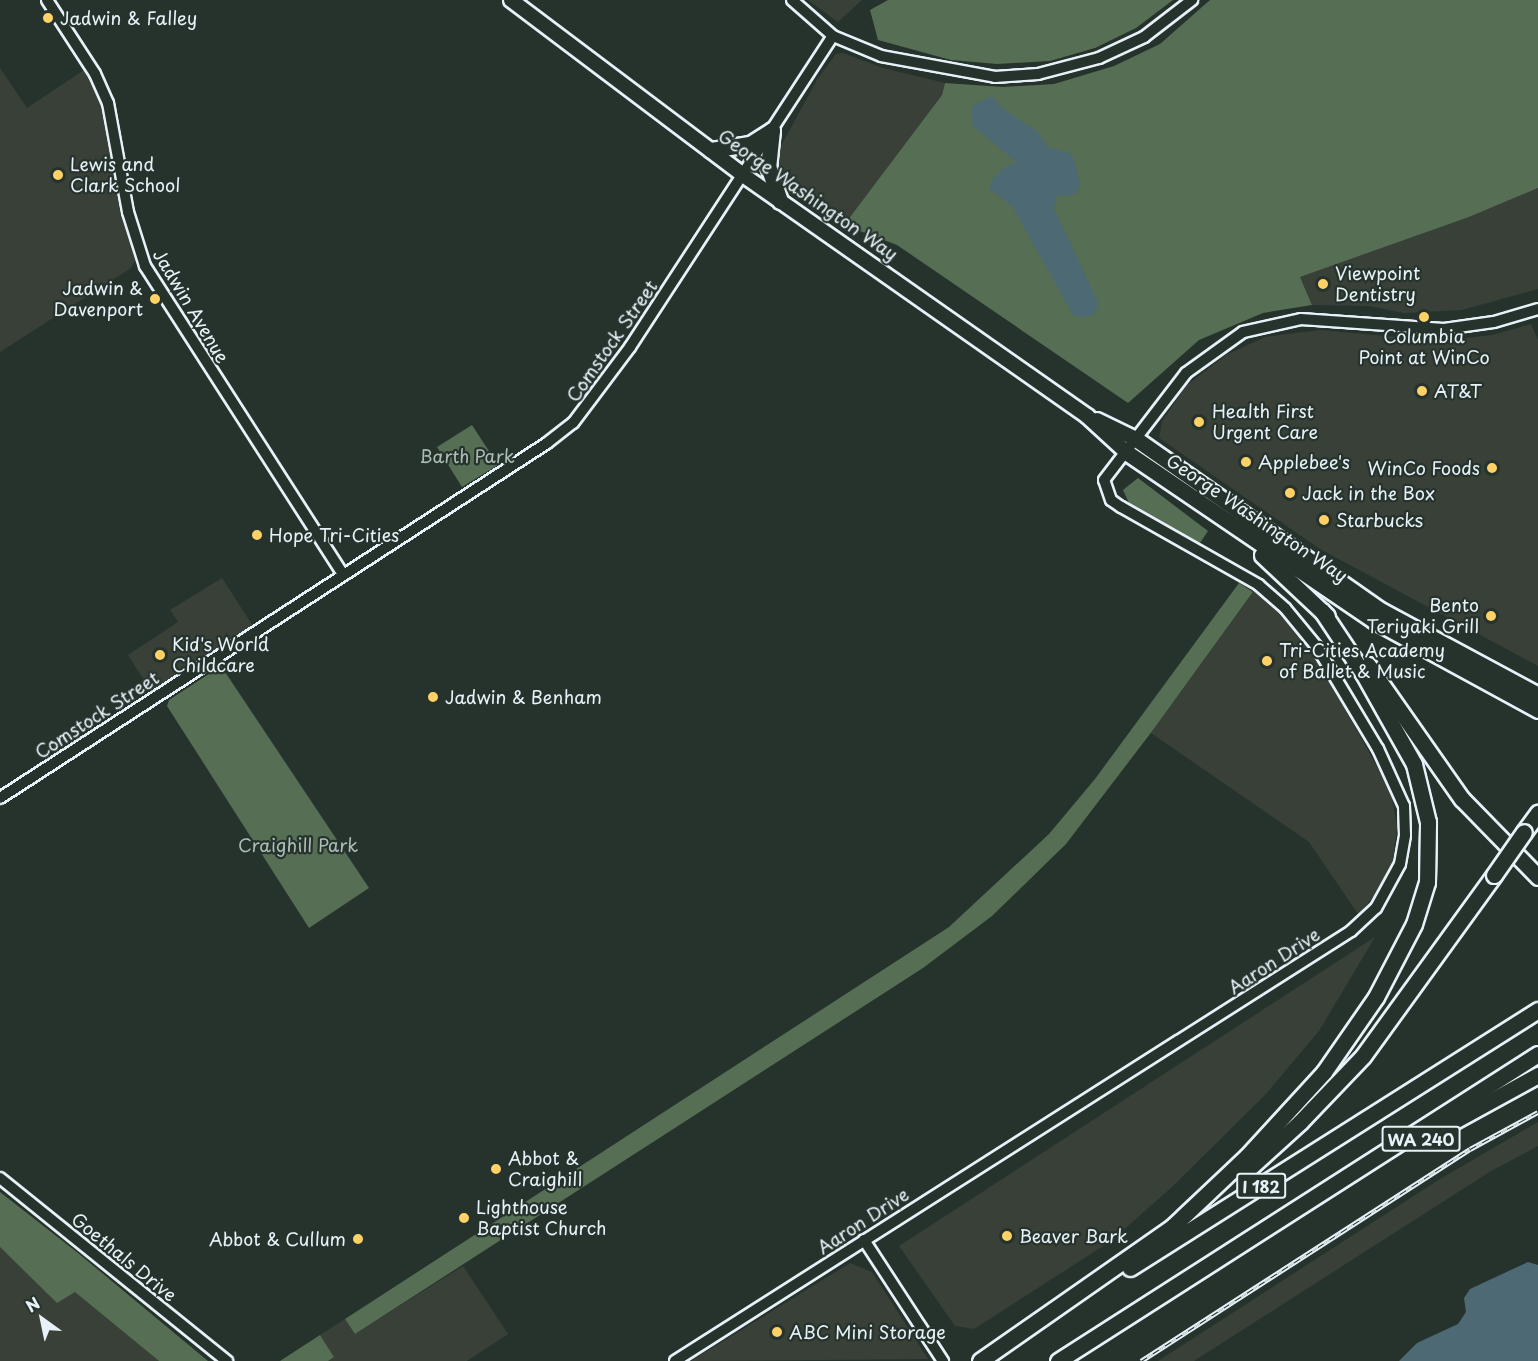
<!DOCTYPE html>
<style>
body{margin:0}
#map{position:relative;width:1538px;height:1361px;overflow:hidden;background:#26332d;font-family:"Playpen Sans",sans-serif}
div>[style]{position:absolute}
.built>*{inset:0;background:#394037}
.green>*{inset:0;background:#566e53}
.water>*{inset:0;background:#4d6973}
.roads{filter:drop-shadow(2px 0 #e8f1f8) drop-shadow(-2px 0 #e8f1f8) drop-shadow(0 2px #e8f1f8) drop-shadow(0 -2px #e8f1f8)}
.minor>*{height:10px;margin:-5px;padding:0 5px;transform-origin:5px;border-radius:5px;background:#26332d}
.major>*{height:14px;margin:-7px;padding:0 7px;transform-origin:7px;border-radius:7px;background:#26332d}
.highway>*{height:15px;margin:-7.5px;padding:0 7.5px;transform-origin:7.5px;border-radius:7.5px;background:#26332d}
.rail>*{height:4.5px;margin-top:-2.25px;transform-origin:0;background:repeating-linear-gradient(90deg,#26332d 0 7px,#e8f1f8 0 14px);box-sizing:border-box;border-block:2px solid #e8f1f8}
.bridges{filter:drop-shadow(2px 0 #e8f1f8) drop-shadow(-2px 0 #e8f1f8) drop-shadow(0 2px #e8f1f8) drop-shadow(0 -2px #e8f1f8)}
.highway-bridge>*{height:15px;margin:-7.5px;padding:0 7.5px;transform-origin:7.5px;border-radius:7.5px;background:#26332d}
.dots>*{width:16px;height:16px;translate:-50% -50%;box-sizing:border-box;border:3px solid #26332d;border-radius:50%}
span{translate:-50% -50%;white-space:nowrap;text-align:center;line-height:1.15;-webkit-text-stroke:4.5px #26332d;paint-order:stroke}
.shield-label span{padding:2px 4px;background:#26332d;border:2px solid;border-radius:4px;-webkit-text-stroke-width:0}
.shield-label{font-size:16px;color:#e8f1f8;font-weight:700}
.poi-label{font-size:18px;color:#e8f1f8}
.left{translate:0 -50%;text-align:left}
.right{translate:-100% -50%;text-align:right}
.street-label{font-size:18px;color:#e8f1f8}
.park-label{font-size:18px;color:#aebdb6}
.north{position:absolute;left:12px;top:1289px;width:60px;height:60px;-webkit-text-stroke:4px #26332d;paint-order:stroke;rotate:327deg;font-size:16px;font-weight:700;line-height:24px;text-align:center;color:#e8f1f8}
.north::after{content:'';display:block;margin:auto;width:21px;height:27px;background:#e8f1f8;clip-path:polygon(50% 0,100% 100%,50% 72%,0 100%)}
</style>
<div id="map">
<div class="built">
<i style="clip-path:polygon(808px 0,862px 0,838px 22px)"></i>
<i style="clip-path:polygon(843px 53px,883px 68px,945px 83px,942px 95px,844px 225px,784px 183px,776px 164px,776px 155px,818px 78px,836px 54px)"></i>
<i style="clip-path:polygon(0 68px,27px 108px,84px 70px,100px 100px,135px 261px,131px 268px,0 352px)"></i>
<i style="clip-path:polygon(1538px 188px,1538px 289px,1462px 310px,1404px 313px,1369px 306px,1312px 305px,1300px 277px,1469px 217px)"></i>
<i style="clip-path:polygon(1531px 324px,1538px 340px,1538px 666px,1320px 549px,1159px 438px,1162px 421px,1187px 385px,1226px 355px,1265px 337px,1320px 330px,1441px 341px,1492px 335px)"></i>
<i style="clip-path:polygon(222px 578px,253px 626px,152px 693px,128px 655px,178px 622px,170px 610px)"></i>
<i style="clip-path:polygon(1255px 590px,1309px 644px,1391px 792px,1397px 827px,1393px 861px,1379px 891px,1358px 914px,1309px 842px,1151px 733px)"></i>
<i style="clip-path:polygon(1375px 937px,1319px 1031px,1265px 1095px,1173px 1186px,1111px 1241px,974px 1329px,955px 1326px,899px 1246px)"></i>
<i style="clip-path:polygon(1538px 1122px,1538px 1146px,1491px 1171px,1194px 1361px,1158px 1361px,1440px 1179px)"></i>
<i style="clip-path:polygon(0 1247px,26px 1271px,75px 1291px,159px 1361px,0 1361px)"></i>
<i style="clip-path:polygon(850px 1263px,872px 1272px,928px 1359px,691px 1361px)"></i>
<i style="clip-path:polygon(463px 1266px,508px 1334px,467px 1361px,328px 1361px,334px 1357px,320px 1335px,345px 1319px,355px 1334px)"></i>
</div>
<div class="green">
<i style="clip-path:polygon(888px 0,1173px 0,1136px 28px,1095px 48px,1050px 61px,997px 64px,951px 60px,878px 40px,870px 10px)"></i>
<i style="clip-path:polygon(1210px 0,1538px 0,1538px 188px,1469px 217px,1300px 277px,1312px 305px,1263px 313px,1199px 340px,1128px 403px,897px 245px,844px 225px,942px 95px,945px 83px,1003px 87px,1054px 84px,1114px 66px,1160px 44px)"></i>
<i style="clip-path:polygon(472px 425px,498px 465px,462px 487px,437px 447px)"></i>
<i style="clip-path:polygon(1138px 478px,1208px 531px,1200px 543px,1129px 503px,1123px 490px)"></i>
<i style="clip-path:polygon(1239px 583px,1253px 592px,1153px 730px,1066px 844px,992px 916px,923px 968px,355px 1334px,345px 1319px,949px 927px,1049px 834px,1095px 779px)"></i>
<i style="clip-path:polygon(221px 666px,369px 888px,309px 928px,167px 706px,169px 700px)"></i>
<i style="clip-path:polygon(0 1192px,78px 1253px,208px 1361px,159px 1361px,75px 1292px,57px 1303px,0 1247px)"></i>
<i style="clip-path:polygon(320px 1335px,334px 1357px,328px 1361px,280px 1361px)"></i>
</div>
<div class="water">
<i style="clip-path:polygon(992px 96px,1002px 108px,1038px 132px,1048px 147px,1071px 154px,1074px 160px,1080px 184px,1076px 194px,1056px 197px,1054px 209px,1099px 304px,1094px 314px,1082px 318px,1073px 315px,1012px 206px,989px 189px,992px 180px,1006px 166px,1017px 163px,971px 124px,973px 105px)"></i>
<i style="clip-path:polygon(1528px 1262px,1538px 1265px,1538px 1361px,1399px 1361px,1417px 1343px,1458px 1324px,1466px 1312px,1464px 1298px,1470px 1289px)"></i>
</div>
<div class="roads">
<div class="minor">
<i style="left:47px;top:0;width:88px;rotate:57deg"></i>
<i style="left:95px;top:74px;width:32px;rotate:66deg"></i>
<i style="left:108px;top:103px;width:111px;rotate:79.6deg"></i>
<i style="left:128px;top:212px;width:57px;rotate:72.5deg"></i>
<i style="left:145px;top:266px;width:367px;rotate:57.3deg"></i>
<i style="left:792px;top:0;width:55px;rotate:41.3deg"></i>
<i style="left:833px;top:36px;width:52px;rotate:22.6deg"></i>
<i style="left:881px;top:56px;width:116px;rotate:10.4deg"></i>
<i style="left:995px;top:77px;width:43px;rotate:-4deg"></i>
<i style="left:1038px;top:74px;width:63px;rotate:-14.7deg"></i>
<i style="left:1099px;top:58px;width:50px;rotate:-25deg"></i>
<i style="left:1144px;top:37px;width:61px;rotate:-37.6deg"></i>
<i style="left:0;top:798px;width:652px;rotate:-32.98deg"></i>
<i style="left:547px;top:443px;width:33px;rotate:-38deg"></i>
<i style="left:573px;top:423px;width:95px;rotate:-53.1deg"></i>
<i style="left:630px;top:347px;width:371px;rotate:-56.9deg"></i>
<i style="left:0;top:1178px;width:292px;rotate:38.9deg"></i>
<i style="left:864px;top:1240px;width:145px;rotate:56.9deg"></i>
<i style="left:675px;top:1361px;width:801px;rotate:-32.46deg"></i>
<i style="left:1351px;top:931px;width:34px;rotate:-43deg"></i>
<i style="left:1376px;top:908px;width:50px;rotate:-61.4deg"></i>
<i style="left:1400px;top:864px;width:29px;rotate:-80deg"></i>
<i style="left:1405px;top:835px;width:29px;rotate:-92deg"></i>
<i style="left:1404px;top:806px;width:63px;rotate:-114.5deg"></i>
<i style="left:1378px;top:749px;width:119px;rotate:-120.9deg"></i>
<i style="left:1317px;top:647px;width:50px;rotate:-129.4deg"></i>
<i style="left:1285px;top:608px;width:35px;rotate:-139deg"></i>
<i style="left:1259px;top:585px;width:159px;rotate:-150.5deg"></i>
<i style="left:1121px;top:507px;width:12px;rotate:-145deg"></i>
<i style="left:1111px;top:500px;width:21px;rotate:-109deg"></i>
<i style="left:1104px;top:480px;width:135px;rotate:-52.5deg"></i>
<i style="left:1186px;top:373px;width:70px;rotate:-35.7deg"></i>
<i style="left:1243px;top:332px;width:59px;rotate:-12.6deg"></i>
<i style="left:1301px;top:319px;width:143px;rotate:4deg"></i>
<i style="left:1444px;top:329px;width:50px;rotate:-8deg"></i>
<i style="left:1494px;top:322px;width:46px;rotate:-16.5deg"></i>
</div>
<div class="major">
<i style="left:511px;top:0;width:291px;rotate:37deg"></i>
<i style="left:743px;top:175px;width:420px;rotate:35deg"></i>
<i style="left:1087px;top:416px;width:53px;rotate:42.7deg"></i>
<i style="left:1097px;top:420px;width:43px;rotate:26deg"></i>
</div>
<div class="highway">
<i style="left:772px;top:130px;width:36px;rotate:96deg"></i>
<i style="left:768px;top:166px;width:37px;rotate:71deg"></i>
<i style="left:711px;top:150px;width:39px;rotate:-9deg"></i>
<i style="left:750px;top:144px;width:26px;rotate:-32deg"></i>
<i style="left:1136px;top:439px;width:300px;rotate:35deg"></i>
<i style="left:1382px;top:611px;width:177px;rotate:28.3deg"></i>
<i style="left:1126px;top:452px;width:299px;rotate:34.2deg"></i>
<i style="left:1373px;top:620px;width:188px;rotate:28.6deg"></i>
<i style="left:1262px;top:555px;width:89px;rotate:43.2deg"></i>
<i style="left:1368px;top:665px;width:164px;rotate:55deg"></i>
<i style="left:1462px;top:799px;width:109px;rotate:45.7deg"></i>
<i style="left:1524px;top:832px;width:24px;rotate:-54deg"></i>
<i style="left:1427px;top:1136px;width:127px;rotate:-28.8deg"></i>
<i style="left:1244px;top:1173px;width:76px;rotate:-42.3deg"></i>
<i style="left:1300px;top:1122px;width:91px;rotate:-46.3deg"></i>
<i style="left:1363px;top:1056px;width:223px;rotate:-54.1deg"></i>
<i style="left:1172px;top:1227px;width:103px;rotate:-43.4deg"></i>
<i style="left:1247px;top:1156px;width:114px;rotate:-47.5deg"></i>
<i style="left:1324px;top:1072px;width:91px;rotate:-55.3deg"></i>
<i style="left:1376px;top:997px;width:82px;rotate:-62.5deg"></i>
<i style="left:1414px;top:924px;width:44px;rotate:-72.8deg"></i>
<i style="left:1427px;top:882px;width:60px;rotate:-89deg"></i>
<i style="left:1428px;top:822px;width:60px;rotate:-103.6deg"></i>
<i style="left:1414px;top:764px;width:104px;rotate:-119.3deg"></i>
<i style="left:1363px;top:673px;width:74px;rotate:-123.5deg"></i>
<i style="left:1130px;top:1268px;width:483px;rotate:-32.3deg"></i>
<i style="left:980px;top:1361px;width:243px;rotate:-34.9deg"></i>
<i style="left:1058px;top:1361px;width:570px;rotate:-32.6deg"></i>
</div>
</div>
<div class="rail">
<i style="left:1141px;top:1361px;width:391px;rotate:-32.8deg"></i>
<i style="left:1470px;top:1149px;width:77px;rotate:-28.6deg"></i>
</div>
<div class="bridges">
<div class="highway-bridge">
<i style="left:1494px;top:875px;width:52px;rotate:-55.1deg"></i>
</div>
</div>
<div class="dots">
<i style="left:48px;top:18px;background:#ffd166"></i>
<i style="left:58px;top:175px;background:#ffd166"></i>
<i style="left:1323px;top:284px;background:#ffd166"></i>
<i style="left:155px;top:299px;background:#ffd166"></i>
<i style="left:1424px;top:317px;background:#ffd166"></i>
<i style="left:1422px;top:391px;background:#ffd166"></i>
<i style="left:1199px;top:422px;background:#ffd166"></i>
<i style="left:1246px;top:462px;background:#ffd166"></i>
<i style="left:1492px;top:468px;background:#ffd166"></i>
<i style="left:1290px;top:493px;background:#ffd166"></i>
<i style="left:1324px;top:520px;background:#ffd166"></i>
<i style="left:257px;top:535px;background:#ffd166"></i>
<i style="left:1491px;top:616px;background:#ffd166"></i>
<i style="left:160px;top:655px;background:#ffd166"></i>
<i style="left:1267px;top:661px;background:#ffd166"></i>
<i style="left:433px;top:697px;background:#ffd166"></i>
<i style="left:496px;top:1169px;background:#ffd166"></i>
<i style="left:464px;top:1218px;background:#ffd166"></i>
<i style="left:1007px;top:1236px;background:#ffd166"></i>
<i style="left:358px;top:1239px;background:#ffd166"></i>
<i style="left:777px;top:1332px;background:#ffd166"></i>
</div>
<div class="shield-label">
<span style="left:1421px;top:1139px">WA 240</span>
<span style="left:1261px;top:1186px">I 182</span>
</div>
<div class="poi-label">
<span class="left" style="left:60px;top:18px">Jadwin &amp; Falley</span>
<span class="left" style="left:70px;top:175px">Lewis and<br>Clark School</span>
<span class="left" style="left:1335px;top:284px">Viewpoint<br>Dentistry</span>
<span class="right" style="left:143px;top:299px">Jadwin &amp;<br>Davenport</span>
<span style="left:1424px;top:347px">Columbia<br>Point at WinCo</span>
<span class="left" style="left:1434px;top:391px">AT&amp;T</span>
<span class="left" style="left:1212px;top:422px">Health First<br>Urgent Care</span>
<span class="left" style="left:1258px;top:462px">Applebee's</span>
<span class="right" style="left:1480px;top:468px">WinCo Foods</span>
<span class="left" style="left:1302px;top:493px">Jack in the Box</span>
<span class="left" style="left:1336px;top:520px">Starbucks</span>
<span class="left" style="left:269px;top:535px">Hope Tri-Cities</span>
<span class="right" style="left:1479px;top:616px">Bento<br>Teriyaki Grill</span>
<span class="left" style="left:172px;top:655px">Kid's World<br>Childcare</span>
<span class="left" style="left:1279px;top:661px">Tri-Cities Academy<br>of Ballet &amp; Music</span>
<span class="left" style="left:445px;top:697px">Jadwin &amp; Benham</span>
<span class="left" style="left:508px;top:1169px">Abbot &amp;<br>Craighill</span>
<span class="left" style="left:476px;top:1218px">Lighthouse<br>Baptist Church</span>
<span class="left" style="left:1019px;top:1236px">Beaver Bark</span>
<span class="right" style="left:346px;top:1239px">Abbot &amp; Cullum</span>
<span class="left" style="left:789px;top:1332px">ABC Mini Storage</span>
</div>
<div class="street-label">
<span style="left:808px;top:195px;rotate:35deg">George Washington Way</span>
<span style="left:191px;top:306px;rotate:59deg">Jadwin Avenue</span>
<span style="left:612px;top:341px;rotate:-55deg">Comstock Street</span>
<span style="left:1257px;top:518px;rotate:34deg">George Washington Way</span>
<span style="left:97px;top:715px;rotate:-33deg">Comstock Street</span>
<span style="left:1274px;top:961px;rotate:-33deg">Aaron Drive</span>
<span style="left:863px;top:1221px;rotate:-33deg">Aaron Drive</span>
<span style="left:124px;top:1257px;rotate:39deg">Goethals Drive</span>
</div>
<div class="park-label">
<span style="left:467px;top:456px">Barth Park</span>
<span style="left:298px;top:845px">Craighill Park</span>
</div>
<div class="north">N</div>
</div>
